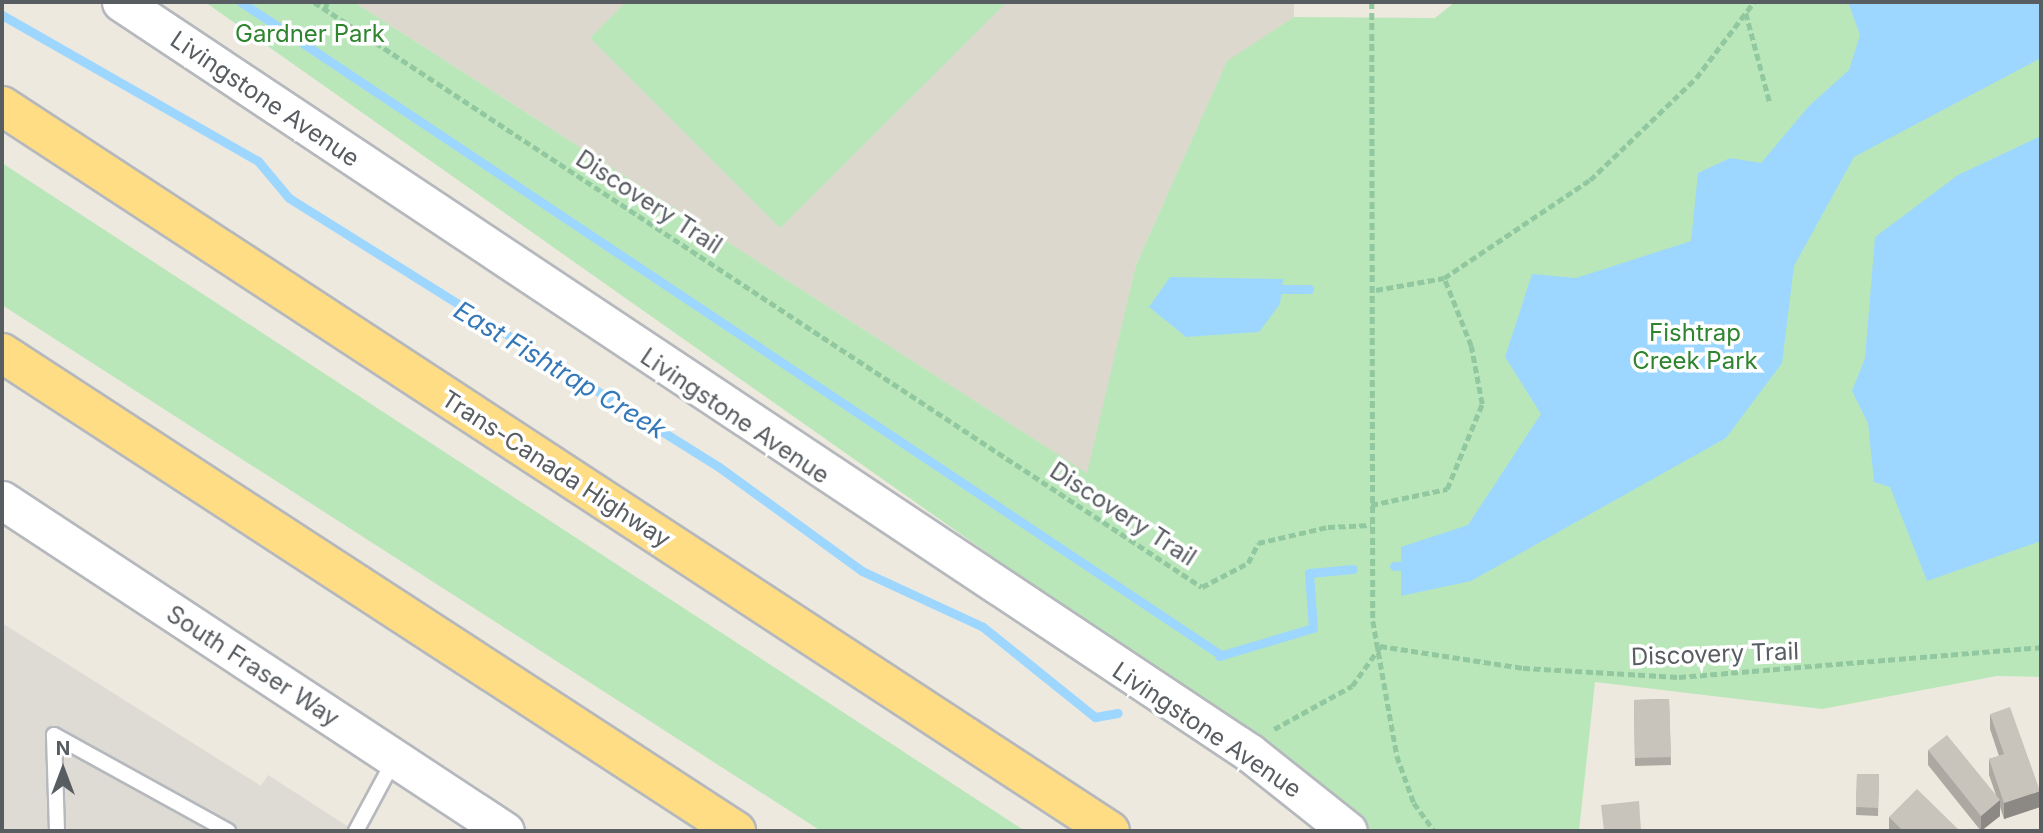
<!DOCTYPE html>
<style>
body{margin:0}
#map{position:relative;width:2043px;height:833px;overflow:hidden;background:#ede9df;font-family:Inter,sans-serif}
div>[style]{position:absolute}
.industrial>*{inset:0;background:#dddbd4}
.education>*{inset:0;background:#dcd8ce}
.green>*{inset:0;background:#bae7b9}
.water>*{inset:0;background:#9dd7ff}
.stream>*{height:9px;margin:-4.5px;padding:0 4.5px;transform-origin:4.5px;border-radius:4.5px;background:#9dd7ff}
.path>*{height:4.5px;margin-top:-2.25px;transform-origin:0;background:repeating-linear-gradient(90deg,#92c8a0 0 7px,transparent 0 10.5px)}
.roads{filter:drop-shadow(2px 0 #b5b8bd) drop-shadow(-2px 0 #b5b8bd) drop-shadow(0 2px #b5b8bd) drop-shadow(0 -2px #b5b8bd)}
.service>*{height:14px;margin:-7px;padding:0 7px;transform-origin:7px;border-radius:7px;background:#fff}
.tertiary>*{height:37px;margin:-18.5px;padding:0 18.5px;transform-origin:18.5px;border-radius:18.5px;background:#fff}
.motorway>*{height:38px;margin:-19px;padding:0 19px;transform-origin:19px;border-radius:19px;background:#ffdd84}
.wall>*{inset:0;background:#aca9a2}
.shaded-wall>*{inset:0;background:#8c8984}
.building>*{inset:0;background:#c8c4bc}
span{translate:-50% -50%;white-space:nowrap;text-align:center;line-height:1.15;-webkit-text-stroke:7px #fff;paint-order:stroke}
.park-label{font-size:24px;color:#2e842f}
.street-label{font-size:24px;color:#585d62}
.water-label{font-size:26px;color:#3478b8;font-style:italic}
.frame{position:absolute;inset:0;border:4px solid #585d62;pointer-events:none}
.north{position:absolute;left:28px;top:735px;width:70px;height:70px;-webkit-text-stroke:5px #fff;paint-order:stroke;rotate:0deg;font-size:19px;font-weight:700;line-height:28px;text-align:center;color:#585d62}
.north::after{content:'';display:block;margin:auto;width:24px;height:32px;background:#585d62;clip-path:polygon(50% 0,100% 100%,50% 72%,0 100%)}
</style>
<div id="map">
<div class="industrial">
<i style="clip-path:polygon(2px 623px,261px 786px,268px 775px,355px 831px,2px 831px)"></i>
</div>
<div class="education">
<i style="clip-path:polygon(354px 2px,1294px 2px,1294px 17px,1227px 62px,1136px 265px,1088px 474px)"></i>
</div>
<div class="green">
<i style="clip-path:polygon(205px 2px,354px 2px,1087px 473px,1136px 265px,1227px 61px,1294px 17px,1435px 18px,1455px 2px,2041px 2px,2041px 677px,1997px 676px,1822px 709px,1595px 682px,1579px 831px,1360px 831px,1280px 759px)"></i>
<i style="clip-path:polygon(626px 2px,1007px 2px,780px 228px,590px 38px)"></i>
<i style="clip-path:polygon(2px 163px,1025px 831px,821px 831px,2px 305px)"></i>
</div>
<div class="water">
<i style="clip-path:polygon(1848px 2px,2041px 2px,2041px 58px,1854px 157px,1794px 266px,1782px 363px,1726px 438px,1471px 581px,1401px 596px,1401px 547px,1468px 525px,1541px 414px,1505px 357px,1532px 274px,1576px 278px,1691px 241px,1698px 173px,1730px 158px,1761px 163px,1809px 106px,1849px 70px,1860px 35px)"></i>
<i style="clip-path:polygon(2041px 136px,2041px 541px,1927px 581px,1890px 487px,1874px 482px,1868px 423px,1852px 391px,1865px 358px,1875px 237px,1958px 175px)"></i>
<i style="clip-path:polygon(1170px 277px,1283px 279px,1280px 304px,1259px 332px,1186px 337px,1149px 307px)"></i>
</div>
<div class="stream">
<i style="left:241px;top:2px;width:1178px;rotate:33.68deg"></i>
<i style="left:2px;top:15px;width:295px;rotate:29.7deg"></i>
<i style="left:258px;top:161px;width:48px;rotate:50deg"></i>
<i style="left:289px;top:198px;width:507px;rotate:32.03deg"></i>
<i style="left:719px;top:467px;width:177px;rotate:36deg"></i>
<i style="left:862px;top:571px;width:133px;rotate:24.8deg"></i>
<i style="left:983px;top:627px;width:144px;rotate:38.8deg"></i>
<i style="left:1095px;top:717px;width:23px;rotate:-10deg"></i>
<i style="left:1282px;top:289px;width:27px"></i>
<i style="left:1394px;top:566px;width:19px;rotate:-3deg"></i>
<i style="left:1219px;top:656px;width:98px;rotate:-16.6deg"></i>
<i style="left:1313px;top:628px;width:55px;rotate:-94.2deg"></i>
<i style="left:1309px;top:573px;width:44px;rotate:-5.2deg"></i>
</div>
<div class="path">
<i style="left:314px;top:2px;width:1063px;rotate:33.38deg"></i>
<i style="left:1202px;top:587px;width:52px;rotate:-27.6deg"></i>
<i style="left:1248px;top:563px;width:22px;rotate:-63deg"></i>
<i style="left:1258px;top:543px;width:72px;rotate:-12.9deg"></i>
<i style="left:1328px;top:527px;width:43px;rotate:-2.7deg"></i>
<i style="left:1372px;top:2px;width:619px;rotate:89.91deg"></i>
<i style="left:1373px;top:621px;width:137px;rotate:79.9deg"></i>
<i style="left:1397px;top:756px;width:50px;rotate:70.1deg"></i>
<i style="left:1414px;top:803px;width:34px;rotate:54deg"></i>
<i style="left:325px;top:9px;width:7px;rotate:-74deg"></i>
<i style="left:1746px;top:13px;width:93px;rotate:75.1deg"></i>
<i style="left:1376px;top:290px;width:69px;rotate:-10deg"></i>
<i style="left:1444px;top:278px;width:176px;rotate:-33.9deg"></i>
<i style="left:1590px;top:180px;width:147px;rotate:-43.9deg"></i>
<i style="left:1696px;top:78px;width:96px;rotate:-52.7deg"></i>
<i style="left:1371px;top:505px;width:78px;rotate:-11.9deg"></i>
<i style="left:1447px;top:489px;width:92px;rotate:-67.6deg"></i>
<i style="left:1482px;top:404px;width:59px;rotate:-100.7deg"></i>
<i style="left:1471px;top:346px;width:73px;rotate:-111.7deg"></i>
<i style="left:1380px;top:646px;width:145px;rotate:8.7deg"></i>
<i style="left:1523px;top:668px;width:156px;rotate:3.3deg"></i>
<i style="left:1679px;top:677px;width:363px;rotate:-4.7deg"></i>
<i style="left:1274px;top:729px;width:89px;rotate:-28.9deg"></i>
<i style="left:1352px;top:686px;width:48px;rotate:-54.3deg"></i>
</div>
<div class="roads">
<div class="service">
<i style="left:57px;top:831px;width:96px;rotate:-91.8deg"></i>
<i style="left:54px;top:735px;width:199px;rotate:28.9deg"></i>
<i style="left:356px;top:831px;width:81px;rotate:-61.8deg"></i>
</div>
<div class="tertiary">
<i style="left:121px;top:2px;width:1356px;rotate:33.63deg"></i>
<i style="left:1250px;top:753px;width:125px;rotate:38.5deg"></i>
<i style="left:2px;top:500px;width:602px;rotate:33.35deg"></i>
</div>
<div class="motorway">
<i style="left:2px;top:106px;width:1324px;rotate:33.2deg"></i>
<i style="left:2px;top:353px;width:876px;rotate:33.07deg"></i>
</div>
</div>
<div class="wall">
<i style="clip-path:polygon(1669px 699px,1671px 765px,1635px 766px,1634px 700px)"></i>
<i style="clip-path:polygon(1990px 714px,2040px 807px,2004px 819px,2000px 807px,2000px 816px,1981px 831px,1928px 765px,1928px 750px,1996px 795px,1989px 775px,1989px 759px,1999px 756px,1990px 729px)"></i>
<i style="clip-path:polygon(1857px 774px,1879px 774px,1878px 816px,1856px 815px)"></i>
<i style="clip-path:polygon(1889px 817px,1960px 831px,1889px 831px)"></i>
</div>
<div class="shaded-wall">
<i style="clip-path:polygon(2040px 791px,2040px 807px,2004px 819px,2004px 803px)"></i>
<i style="clip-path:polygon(2000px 800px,2000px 816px,1981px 831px,1981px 816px)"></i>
</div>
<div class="building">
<i style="clip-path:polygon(1669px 699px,1671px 757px,1635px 758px,1634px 700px)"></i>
<i style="clip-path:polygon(2010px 707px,2040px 791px,2004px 803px,1989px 759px,2004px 754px,1990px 714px)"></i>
<i style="clip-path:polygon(1947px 735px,2000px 800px,1981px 816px,1928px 750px)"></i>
<i style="clip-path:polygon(1857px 774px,1879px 774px,1878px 808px,1856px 807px)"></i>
<i style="clip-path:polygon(1917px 789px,1960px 831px,1903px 831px,1889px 817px)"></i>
<i style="clip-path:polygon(1639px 801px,1641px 831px,1604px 831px,1601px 805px)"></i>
</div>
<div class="park-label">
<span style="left:310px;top:34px">Gardner Park</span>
<span style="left:1695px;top:347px">Fishtrap<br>Creek Park</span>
</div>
<div class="street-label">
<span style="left:265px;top:99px;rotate:34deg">Livingstone Avenue</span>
<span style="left:649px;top:202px;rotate:33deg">Discovery Trail</span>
<span style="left:735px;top:416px;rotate:34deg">Livingstone Avenue</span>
<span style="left:556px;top:469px;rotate:33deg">Trans-Canada Highway</span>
<span style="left:1123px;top:514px;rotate:33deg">Discovery Trail</span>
<span style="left:1715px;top:654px;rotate:-2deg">Discovery Trail</span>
<span style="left:253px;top:666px;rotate:33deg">South Fraser Way</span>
<span style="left:1207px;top:730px;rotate:34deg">Livingstone Avenue</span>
</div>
<div class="water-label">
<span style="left:560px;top:370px;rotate:31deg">East Fishtrap Creek</span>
</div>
<div class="frame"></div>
<div class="north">N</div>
</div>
